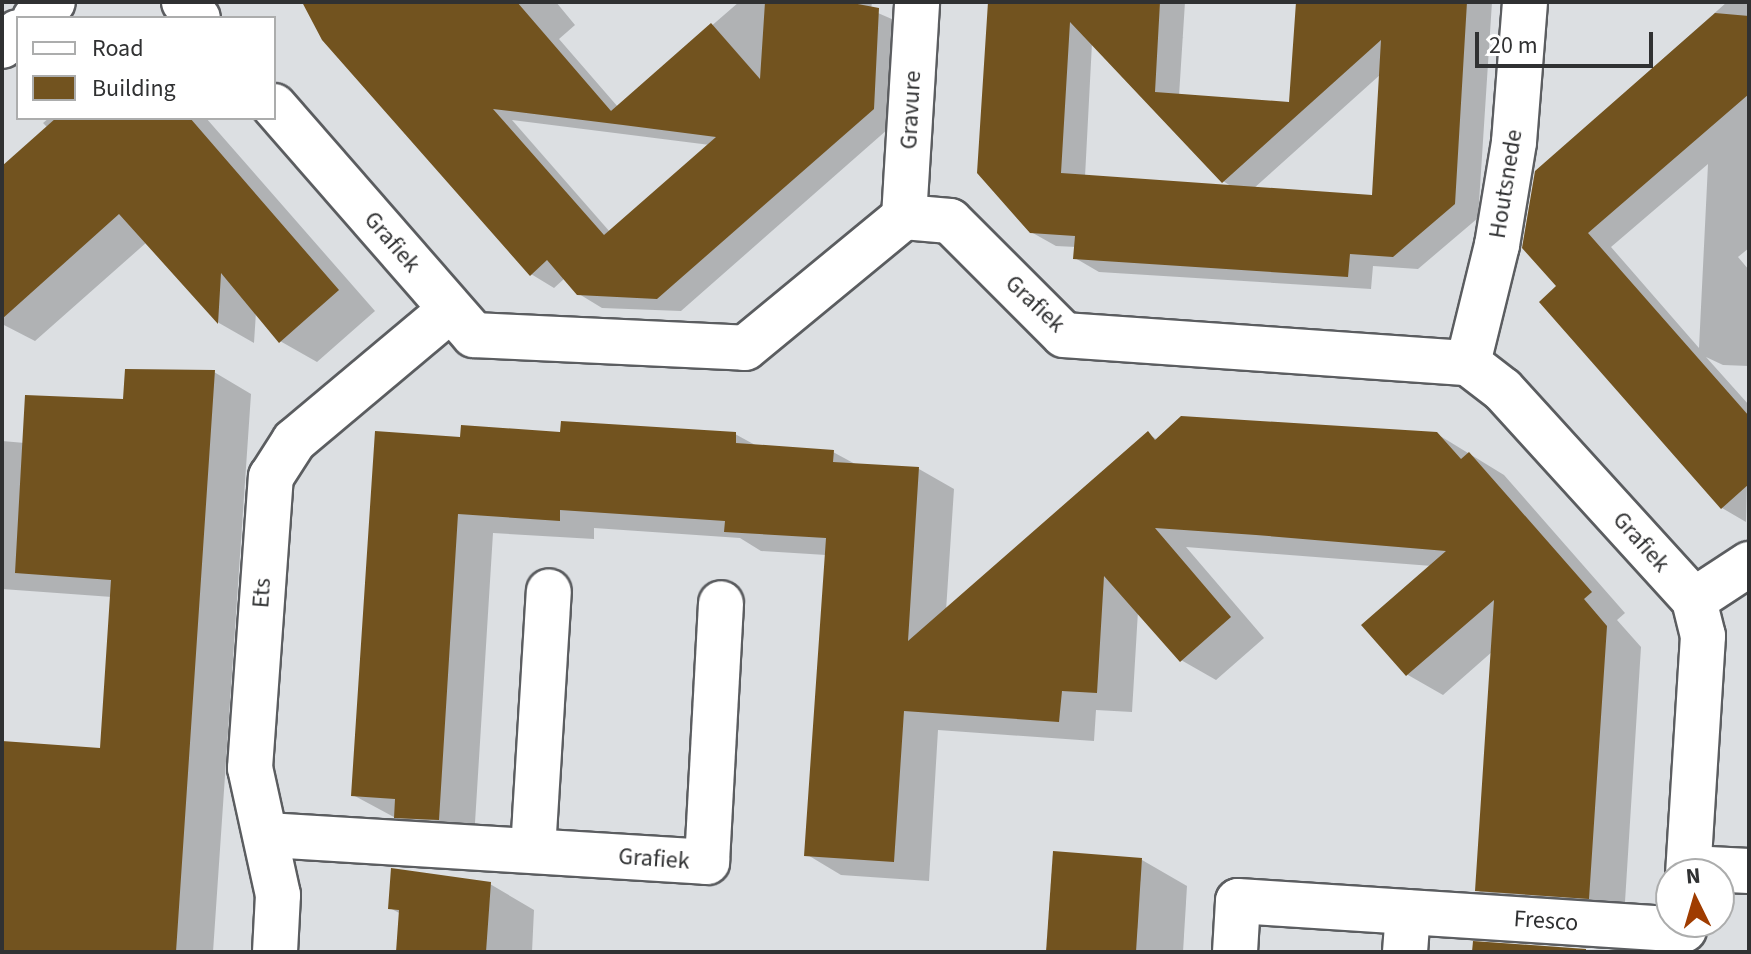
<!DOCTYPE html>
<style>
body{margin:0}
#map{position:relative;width:1751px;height:954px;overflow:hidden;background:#dcdfe2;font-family:"Source Sans 3",sans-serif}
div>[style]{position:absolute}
.shadow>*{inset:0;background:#0003}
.building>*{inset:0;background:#72531f}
.roads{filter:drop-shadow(2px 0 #5b5d60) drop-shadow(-2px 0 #5b5d60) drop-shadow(0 2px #5b5d60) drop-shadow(0 -2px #5b5d60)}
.street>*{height:44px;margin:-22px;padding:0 22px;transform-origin:22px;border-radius:22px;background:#fff}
span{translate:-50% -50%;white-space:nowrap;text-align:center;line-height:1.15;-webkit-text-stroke:8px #fff;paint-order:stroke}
.street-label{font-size:24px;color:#303132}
.frame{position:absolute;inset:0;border:4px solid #303132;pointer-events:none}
.legend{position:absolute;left:16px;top:16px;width:260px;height:104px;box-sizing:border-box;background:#fff;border:2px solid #acadad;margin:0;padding:10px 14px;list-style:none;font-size:24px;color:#303132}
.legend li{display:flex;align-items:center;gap:16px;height:40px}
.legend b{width:40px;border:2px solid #acadad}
.north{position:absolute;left:1655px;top:858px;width:80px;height:80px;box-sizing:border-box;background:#fff;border:2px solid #acadad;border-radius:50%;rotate:355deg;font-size:22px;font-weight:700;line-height:32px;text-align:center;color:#303132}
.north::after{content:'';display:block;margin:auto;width:28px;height:36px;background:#9f3c00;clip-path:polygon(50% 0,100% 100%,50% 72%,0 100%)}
.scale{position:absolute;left:1475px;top:32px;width:178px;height:36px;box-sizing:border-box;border:4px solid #303132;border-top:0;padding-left:10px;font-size:24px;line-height:28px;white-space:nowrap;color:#303132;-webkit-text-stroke:6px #fff;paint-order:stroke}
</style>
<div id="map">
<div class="shadow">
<i style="clip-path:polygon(evenodd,304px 2px,556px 2px,575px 25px,559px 39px,618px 107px,739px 2px,872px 2px,871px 10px,901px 23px,896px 122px,681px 311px,602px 308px,579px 294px,565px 278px,554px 288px,531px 274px,304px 2px,512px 120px,710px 145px,610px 232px,512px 120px)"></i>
<i style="clip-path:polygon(evenodd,990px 2px,1185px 2px,1179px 96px,1291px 104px,1298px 2px,1492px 2px,1478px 218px,1418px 269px,1373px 266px,1371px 289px,1099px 272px,1075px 258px,1076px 247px,1056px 246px,1031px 232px,990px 2px,1092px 43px,1223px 181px,1234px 188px,1085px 177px,1092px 43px,990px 2px,1381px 74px,1374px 198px,1253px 189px,1381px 74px)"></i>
<i style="clip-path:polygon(evenodd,1727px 2px,1749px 2px,1749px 248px,1738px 257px,1749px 270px,1749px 366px,1723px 365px,1706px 357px,1749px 405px,1746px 522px,1722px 508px,1558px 287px,1536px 172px,1727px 2px,1708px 164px,1699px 348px,1611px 247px,1708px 164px)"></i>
<i style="clip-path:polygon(49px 118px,206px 118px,375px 311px,317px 362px,280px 341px,256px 312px,254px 343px,219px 323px,147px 242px,35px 341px,2px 324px,2px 168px,48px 128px,43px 123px)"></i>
<i style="clip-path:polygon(214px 372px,251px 394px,213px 952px,2px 952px,2px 743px,102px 750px,112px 597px,2px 589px,2px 441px,25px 443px,125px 401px)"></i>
<i style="clip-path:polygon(562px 434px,735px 434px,757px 446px,833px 452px,857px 465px,919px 469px,954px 489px,946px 611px,1148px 434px,1158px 440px,1437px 434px,1504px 475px,1625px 613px,1617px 620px,1641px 647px,1624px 918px,1512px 910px,1477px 890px,1493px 651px,1443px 695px,1408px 675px,1364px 626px,1432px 566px,1186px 547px,1264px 638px,1216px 680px,1181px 660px,1138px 611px,1132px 712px,1096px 710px,1094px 741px,938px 730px,929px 881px,841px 875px,806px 854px,826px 555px,761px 551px,740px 538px,594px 528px,594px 539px,493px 533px,474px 839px,431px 837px,353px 795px,462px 439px)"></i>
<i style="clip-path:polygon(1142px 860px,1187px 886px,1183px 952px,1048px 952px)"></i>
<i style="clip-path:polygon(393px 870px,490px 884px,534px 910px,532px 952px,398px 952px,401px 914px,390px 908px)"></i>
</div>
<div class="building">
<i style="clip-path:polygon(evenodd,302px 2px,517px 2px,611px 111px,711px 23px,760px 79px,765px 2px,847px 2px,879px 8px,874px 109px,657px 299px,577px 295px,547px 260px,530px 276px,322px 40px,302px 2px,493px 109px,623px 125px,716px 137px,604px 235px,493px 109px)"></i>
<i style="clip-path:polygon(evenodd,988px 2px,1160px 2px,1155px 92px,1289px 102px,1296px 2px,1467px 2px,1455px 204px,1393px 257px,1350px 254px,1348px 277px,1073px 259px,1075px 236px,1030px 233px,977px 173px,988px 2px,1070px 22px,1222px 183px,1381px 40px,1372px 195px,1061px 173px,1070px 22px)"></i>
<i style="clip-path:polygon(1715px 13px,1749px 16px,1749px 94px,1588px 233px,1749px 416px,1749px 484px,1721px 509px,1539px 302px,1556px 286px,1522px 248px,1535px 171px)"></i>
<i style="clip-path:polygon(56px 118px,190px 118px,339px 290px,279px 343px,221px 273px,218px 324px,119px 214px,2px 319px,2px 166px)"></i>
<i style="clip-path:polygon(125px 369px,215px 370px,176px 952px,2px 952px,2px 741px,100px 748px,111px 580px,15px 573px,25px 395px,123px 399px)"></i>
<i style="clip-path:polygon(1181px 416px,1437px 432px,1461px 459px,1469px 452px,1592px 592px,1584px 599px,1607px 626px,1589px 899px,1475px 891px,1494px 600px,1406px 676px,1361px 625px,1446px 551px,1256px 535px,1155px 528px,1231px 617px,1180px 662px,1104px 576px,1097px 693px,1062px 691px,1059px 722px,904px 711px,894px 862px,804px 856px,826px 538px,724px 532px,725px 521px,560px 510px,560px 521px,458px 514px,439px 820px,394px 818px,395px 799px,351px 796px,375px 431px,460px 437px,461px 425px,560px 432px,561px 421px,736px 432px,736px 443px,834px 450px,833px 462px,919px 467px,908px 641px,1148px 431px,1155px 440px)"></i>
<i style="clip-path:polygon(1053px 851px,1142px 858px,1136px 952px,1046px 952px)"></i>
<i style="clip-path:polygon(391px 868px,491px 882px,486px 952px,396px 952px,399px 910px,388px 909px)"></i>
<i style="clip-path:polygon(1473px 941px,1586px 949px,1586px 952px,1472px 952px)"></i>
</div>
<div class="roads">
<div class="street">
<i style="left:184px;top:2px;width:21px;rotate:49deg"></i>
<i style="left:35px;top:18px;width:24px;rotate:-42deg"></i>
<i style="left:2px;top:46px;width:21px;rotate:-41deg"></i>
<i style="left:274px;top:106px;width:304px;rotate:48.9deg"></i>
<i style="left:474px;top:335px;width:271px;rotate:2.7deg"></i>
<i style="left:745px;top:348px;width:206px;rotate:-39.5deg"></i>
<i style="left:904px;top:217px;width:46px;rotate:5deg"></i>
<i style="left:950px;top:221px;width:161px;rotate:45deg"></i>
<i style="left:1064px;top:335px;width:405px;rotate:4deg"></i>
<i style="left:1468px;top:363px;width:44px;rotate:37.6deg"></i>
<i style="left:1503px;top:390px;width:284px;rotate:47.7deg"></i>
<i style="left:1694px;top:600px;width:37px;rotate:76deg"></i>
<i style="left:1703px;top:636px;width:238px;rotate:93.6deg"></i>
<i style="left:904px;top:217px;width:215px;rotate:-86.5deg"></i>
<i style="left:1468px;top:363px;width:122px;rotate:-76.2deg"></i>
<i style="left:1497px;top:245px;width:104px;rotate:-80.6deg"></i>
<i style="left:1514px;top:142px;width:140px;rotate:-85.5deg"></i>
<i style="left:1694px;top:600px;width:66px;rotate:-33.2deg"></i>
<i style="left:268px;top:835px;width:440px;rotate:3.5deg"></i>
<i style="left:707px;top:862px;width:259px;rotate:-86.9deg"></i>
<i style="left:533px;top:850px;width:259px;rotate:-86.5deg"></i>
<i style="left:1689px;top:868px;width:60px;rotate:2.9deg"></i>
<i style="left:275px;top:952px;width:57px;rotate:-87deg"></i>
<i style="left:278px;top:895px;width:130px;rotate:-102.4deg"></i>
<i style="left:250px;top:768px;width:292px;rotate:-85.9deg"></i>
<i style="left:271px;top:477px;width:43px;rotate:-57.4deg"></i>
<i style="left:294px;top:441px;width:204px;rotate:-40deg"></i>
<i style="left:1235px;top:952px;width:51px;rotate:-86.6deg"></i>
<i style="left:1238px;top:901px;width:447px;rotate:3.7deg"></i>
<i style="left:1405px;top:952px;width:40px;rotate:-85.7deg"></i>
</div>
</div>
<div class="street-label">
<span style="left:911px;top:110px;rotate:-87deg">Gravure</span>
<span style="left:1506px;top:184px;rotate:-81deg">Houtsnede</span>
<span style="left:392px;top:242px;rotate:49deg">Grafiek</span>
<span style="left:1035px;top:304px;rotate:43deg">Grafiek</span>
<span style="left:1641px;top:542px;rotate:48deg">Grafiek</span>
<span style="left:262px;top:593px;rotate:-86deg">Ets</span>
<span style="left:654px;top:859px;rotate:4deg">Grafiek</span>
<span style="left:1546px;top:921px;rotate:4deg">Fresco</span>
</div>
<div class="frame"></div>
<ul class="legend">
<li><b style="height:10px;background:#fff"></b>Road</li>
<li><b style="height:22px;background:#72531f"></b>Building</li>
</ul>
<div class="north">N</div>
<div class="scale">20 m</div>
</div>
